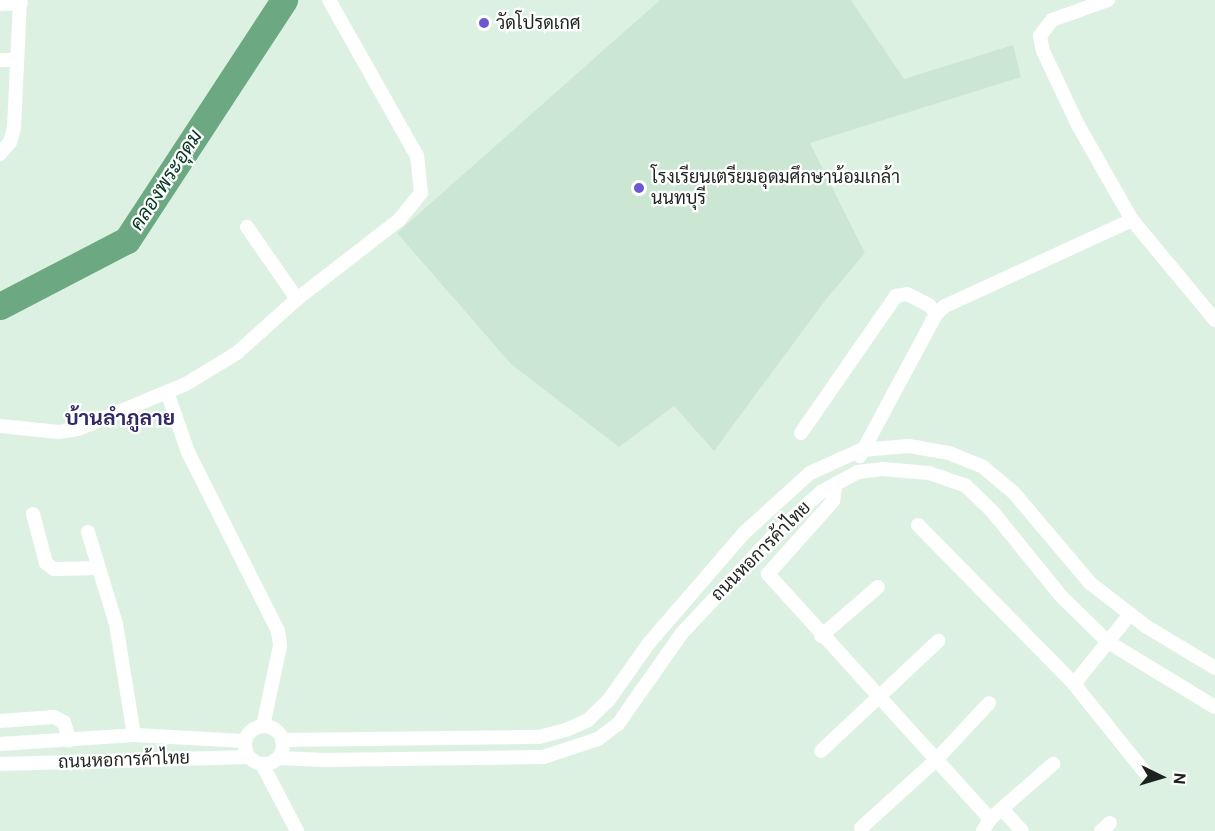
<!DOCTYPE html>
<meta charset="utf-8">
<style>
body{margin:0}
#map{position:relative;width:1215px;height:831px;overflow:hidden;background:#ddf1e3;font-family:Roboto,Sarabun,sans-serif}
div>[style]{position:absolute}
.built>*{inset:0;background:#cbe7d4}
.river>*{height:27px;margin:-13.5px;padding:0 13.5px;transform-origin:13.5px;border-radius:13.5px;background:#6ca983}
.street>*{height:14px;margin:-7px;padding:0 7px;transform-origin:7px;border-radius:7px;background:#fff}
.street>.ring{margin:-7px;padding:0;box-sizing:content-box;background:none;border:14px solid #fff;border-radius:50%}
.dots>*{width:16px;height:16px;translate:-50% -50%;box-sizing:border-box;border:3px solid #fff;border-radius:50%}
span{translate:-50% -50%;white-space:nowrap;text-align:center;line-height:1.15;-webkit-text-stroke:4.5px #fff;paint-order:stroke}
.poi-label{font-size:18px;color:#1d241f}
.left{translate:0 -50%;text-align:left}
.street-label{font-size:18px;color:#1d241f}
.water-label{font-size:20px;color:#063920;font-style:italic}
.quarter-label{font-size:21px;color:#312963;font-weight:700}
.north{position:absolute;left:1131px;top:747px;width:60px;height:60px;-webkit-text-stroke:4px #fff;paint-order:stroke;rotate:95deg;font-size:16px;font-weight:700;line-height:24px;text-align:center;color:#1d241f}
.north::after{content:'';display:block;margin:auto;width:21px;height:27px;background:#1d241f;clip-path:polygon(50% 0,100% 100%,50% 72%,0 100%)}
</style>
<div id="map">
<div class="built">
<i style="clip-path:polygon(660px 0,851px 0,904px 79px,1013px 45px,1021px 77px,810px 143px,865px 253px,824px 302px,714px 451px,674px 406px,619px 447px,511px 364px,397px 233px)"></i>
</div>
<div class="river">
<i style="left:0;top:306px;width:143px;rotate:-27.5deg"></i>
<i style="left:127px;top:240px;width:287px;rotate:-56.8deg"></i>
</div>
<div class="street">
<i style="left:1108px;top:0;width:59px;rotate:160.3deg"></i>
<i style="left:1052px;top:20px;width:20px;rotate:127deg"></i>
<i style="left:1040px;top:36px;width:15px;rotate:79deg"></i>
<i style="left:1043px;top:51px;width:82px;rotate:64.7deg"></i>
<i style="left:1078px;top:125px;width:109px;rotate:60.4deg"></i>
<i style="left:1132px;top:220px;width:130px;rotate:50.3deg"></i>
<i style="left:0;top:4px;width:21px;rotate:-3deg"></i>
<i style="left:0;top:60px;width:16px"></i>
<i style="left:0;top:154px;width:16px;rotate:-50deg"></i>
<i style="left:10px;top:142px;width:15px;rotate:-74deg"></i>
<i style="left:14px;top:128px;width:128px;rotate:-87.3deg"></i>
<i style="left:247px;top:227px;width:88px;rotate:55.2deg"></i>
<i style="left:167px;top:392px;width:64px;rotate:70.7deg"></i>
<i style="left:188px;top:452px;width:200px;rotate:63.3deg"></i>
<i style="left:278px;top:631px;width:15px;rotate:82deg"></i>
<i style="left:280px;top:646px;width:82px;rotate:102deg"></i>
<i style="left:0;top:426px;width:59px;rotate:5.8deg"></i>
<i style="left:59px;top:432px;width:19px;rotate:-9deg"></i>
<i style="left:78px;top:429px;width:117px;rotate:-22.6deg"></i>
<i style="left:186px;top:384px;width:60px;rotate:-31.3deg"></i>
<i style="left:237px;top:353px;width:81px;rotate:-42deg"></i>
<i style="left:297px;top:299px;width:129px;rotate:-37.8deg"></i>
<i style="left:399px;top:220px;width:35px;rotate:-51deg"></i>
<i style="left:421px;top:193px;width:37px;rotate:-96deg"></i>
<i style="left:417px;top:156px;width:179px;rotate:-119.4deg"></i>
<i style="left:801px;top:433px;width:167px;rotate:-55.3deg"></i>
<i style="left:896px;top:296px;width:11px;rotate:-10deg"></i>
<i style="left:907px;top:294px;width:25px;rotate:27deg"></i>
<i style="left:929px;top:305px;width:11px;rotate:52deg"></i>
<i style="left:860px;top:456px;width:161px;rotate:-61.8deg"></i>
<i style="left:936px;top:314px;width:12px;rotate:-42deg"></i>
<i style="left:945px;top:306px;width:206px;rotate:-24.7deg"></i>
<i style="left:835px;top:487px;width:14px;rotate:98deg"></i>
<i style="left:833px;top:501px;width:98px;rotate:131.7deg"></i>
<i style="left:768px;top:574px;width:331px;rotate:47.8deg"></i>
<i style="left:33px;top:514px;width:51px;rotate:75.1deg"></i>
<i style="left:46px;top:563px;width:10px;rotate:37deg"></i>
<i style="left:54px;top:569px;width:45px;rotate:-1.3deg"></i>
<i style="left:918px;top:525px;width:223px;rotate:45.5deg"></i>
<i style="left:1074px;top:684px;width:117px;rotate:51.3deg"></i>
<i style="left:88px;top:532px;width:96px;rotate:73.1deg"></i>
<i style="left:116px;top:624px;width:112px;rotate:80.8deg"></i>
<i style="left:821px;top:636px;width:75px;rotate:-40.7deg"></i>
<i style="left:1074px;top:684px;width:90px;rotate:-51.3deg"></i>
<i style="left:0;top:721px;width:54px;rotate:-4.2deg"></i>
<i style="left:54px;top:717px;width:11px;rotate:27deg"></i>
<i style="left:64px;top:722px;width:19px;rotate:74deg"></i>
<i class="ring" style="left:245px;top:726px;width:24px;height:24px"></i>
<i style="left:282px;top:740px;width:257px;rotate:-0.7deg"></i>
<i style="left:539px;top:737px;width:28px;rotate:-15deg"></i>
<i style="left:566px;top:730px;width:24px;rotate:-24deg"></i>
<i style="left:588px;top:720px;width:28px;rotate:-44deg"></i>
<i style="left:608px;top:701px;width:71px;rotate:-54.7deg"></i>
<i style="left:649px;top:643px;width:145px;rotate:-49.2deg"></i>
<i style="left:744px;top:533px;width:89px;rotate:-42.3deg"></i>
<i style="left:810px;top:473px;width:56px;rotate:-24.3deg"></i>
<i style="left:861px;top:450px;width:48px;rotate:-4.8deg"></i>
<i style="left:909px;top:446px;width:41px;rotate:9.9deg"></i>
<i style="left:949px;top:453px;width:37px;rotate:22deg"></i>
<i style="left:983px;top:467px;width:40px;rotate:40deg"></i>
<i style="left:1014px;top:493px;width:118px;rotate:49.8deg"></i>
<i style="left:1090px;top:583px;width:72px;rotate:37.7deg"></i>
<i style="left:1147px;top:627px;width:79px;rotate:31.1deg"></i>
<i style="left:0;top:744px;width:134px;rotate:-3.8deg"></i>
<i style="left:134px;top:735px;width:111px;rotate:3.1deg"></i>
<i style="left:821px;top:751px;width:161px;rotate:-43.2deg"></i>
<i style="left:279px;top:758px;width:46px;rotate:2.5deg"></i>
<i style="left:325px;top:760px;width:218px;rotate:-0.8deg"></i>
<i style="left:543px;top:757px;width:58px;rotate:-18.1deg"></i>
<i style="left:598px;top:739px;width:25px;rotate:-37deg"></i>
<i style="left:618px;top:724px;width:111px;rotate:-54.9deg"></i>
<i style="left:682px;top:633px;width:137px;rotate:-46.8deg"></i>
<i style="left:776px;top:533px;width:61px;rotate:-42.3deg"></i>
<i style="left:821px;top:492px;width:42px;rotate:-28.4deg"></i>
<i style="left:858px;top:472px;width:24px;rotate:-7deg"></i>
<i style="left:882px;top:469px;width:47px;rotate:4.9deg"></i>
<i style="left:929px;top:473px;width:39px;rotate:19deg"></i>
<i style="left:966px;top:486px;width:36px;rotate:44deg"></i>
<i style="left:992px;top:511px;width:109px;rotate:50.9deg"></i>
<i style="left:1061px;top:596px;width:66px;rotate:44.4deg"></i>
<i style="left:1108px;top:642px;width:125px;rotate:31.3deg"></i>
<i style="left:0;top:764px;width:249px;rotate:-1.6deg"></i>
<i style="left:262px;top:764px;width:76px;rotate:62.4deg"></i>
<i style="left:1003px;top:810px;width:28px;rotate:48deg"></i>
<i style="left:861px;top:828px;width:100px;rotate:-42.2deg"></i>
<i style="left:935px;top:761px;width:79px;rotate:-47deg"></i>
<i style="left:983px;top:831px;width:14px;rotate:-60deg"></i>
<i style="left:990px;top:819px;width:84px;rotate:-41.1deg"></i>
<i style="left:1101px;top:831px;width:12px;rotate:-42deg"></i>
</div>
<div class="dots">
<i style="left:484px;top:23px;background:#6c58d2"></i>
<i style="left:639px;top:188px;background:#6c58d2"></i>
</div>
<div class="poi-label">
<span class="left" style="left:496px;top:23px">วัดโปรดเกศ</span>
<span class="left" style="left:651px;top:188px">โรงเรียนเตรียมอุดมศึกษาน้อมเกล้า<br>นนทบุรี</span>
</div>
<div class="street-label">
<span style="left:761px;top:551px;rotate:-45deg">ถนนหอการค้าไทย</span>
<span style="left:124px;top:760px;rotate:-2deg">ถนนหอการค้าไทย</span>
</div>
<div class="water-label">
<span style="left:166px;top:180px;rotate:-57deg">คลองพระอุดม</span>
</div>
<div class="quarter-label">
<span style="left:120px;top:418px">บ้านลำภูลาย</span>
</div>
<div class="north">N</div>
</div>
